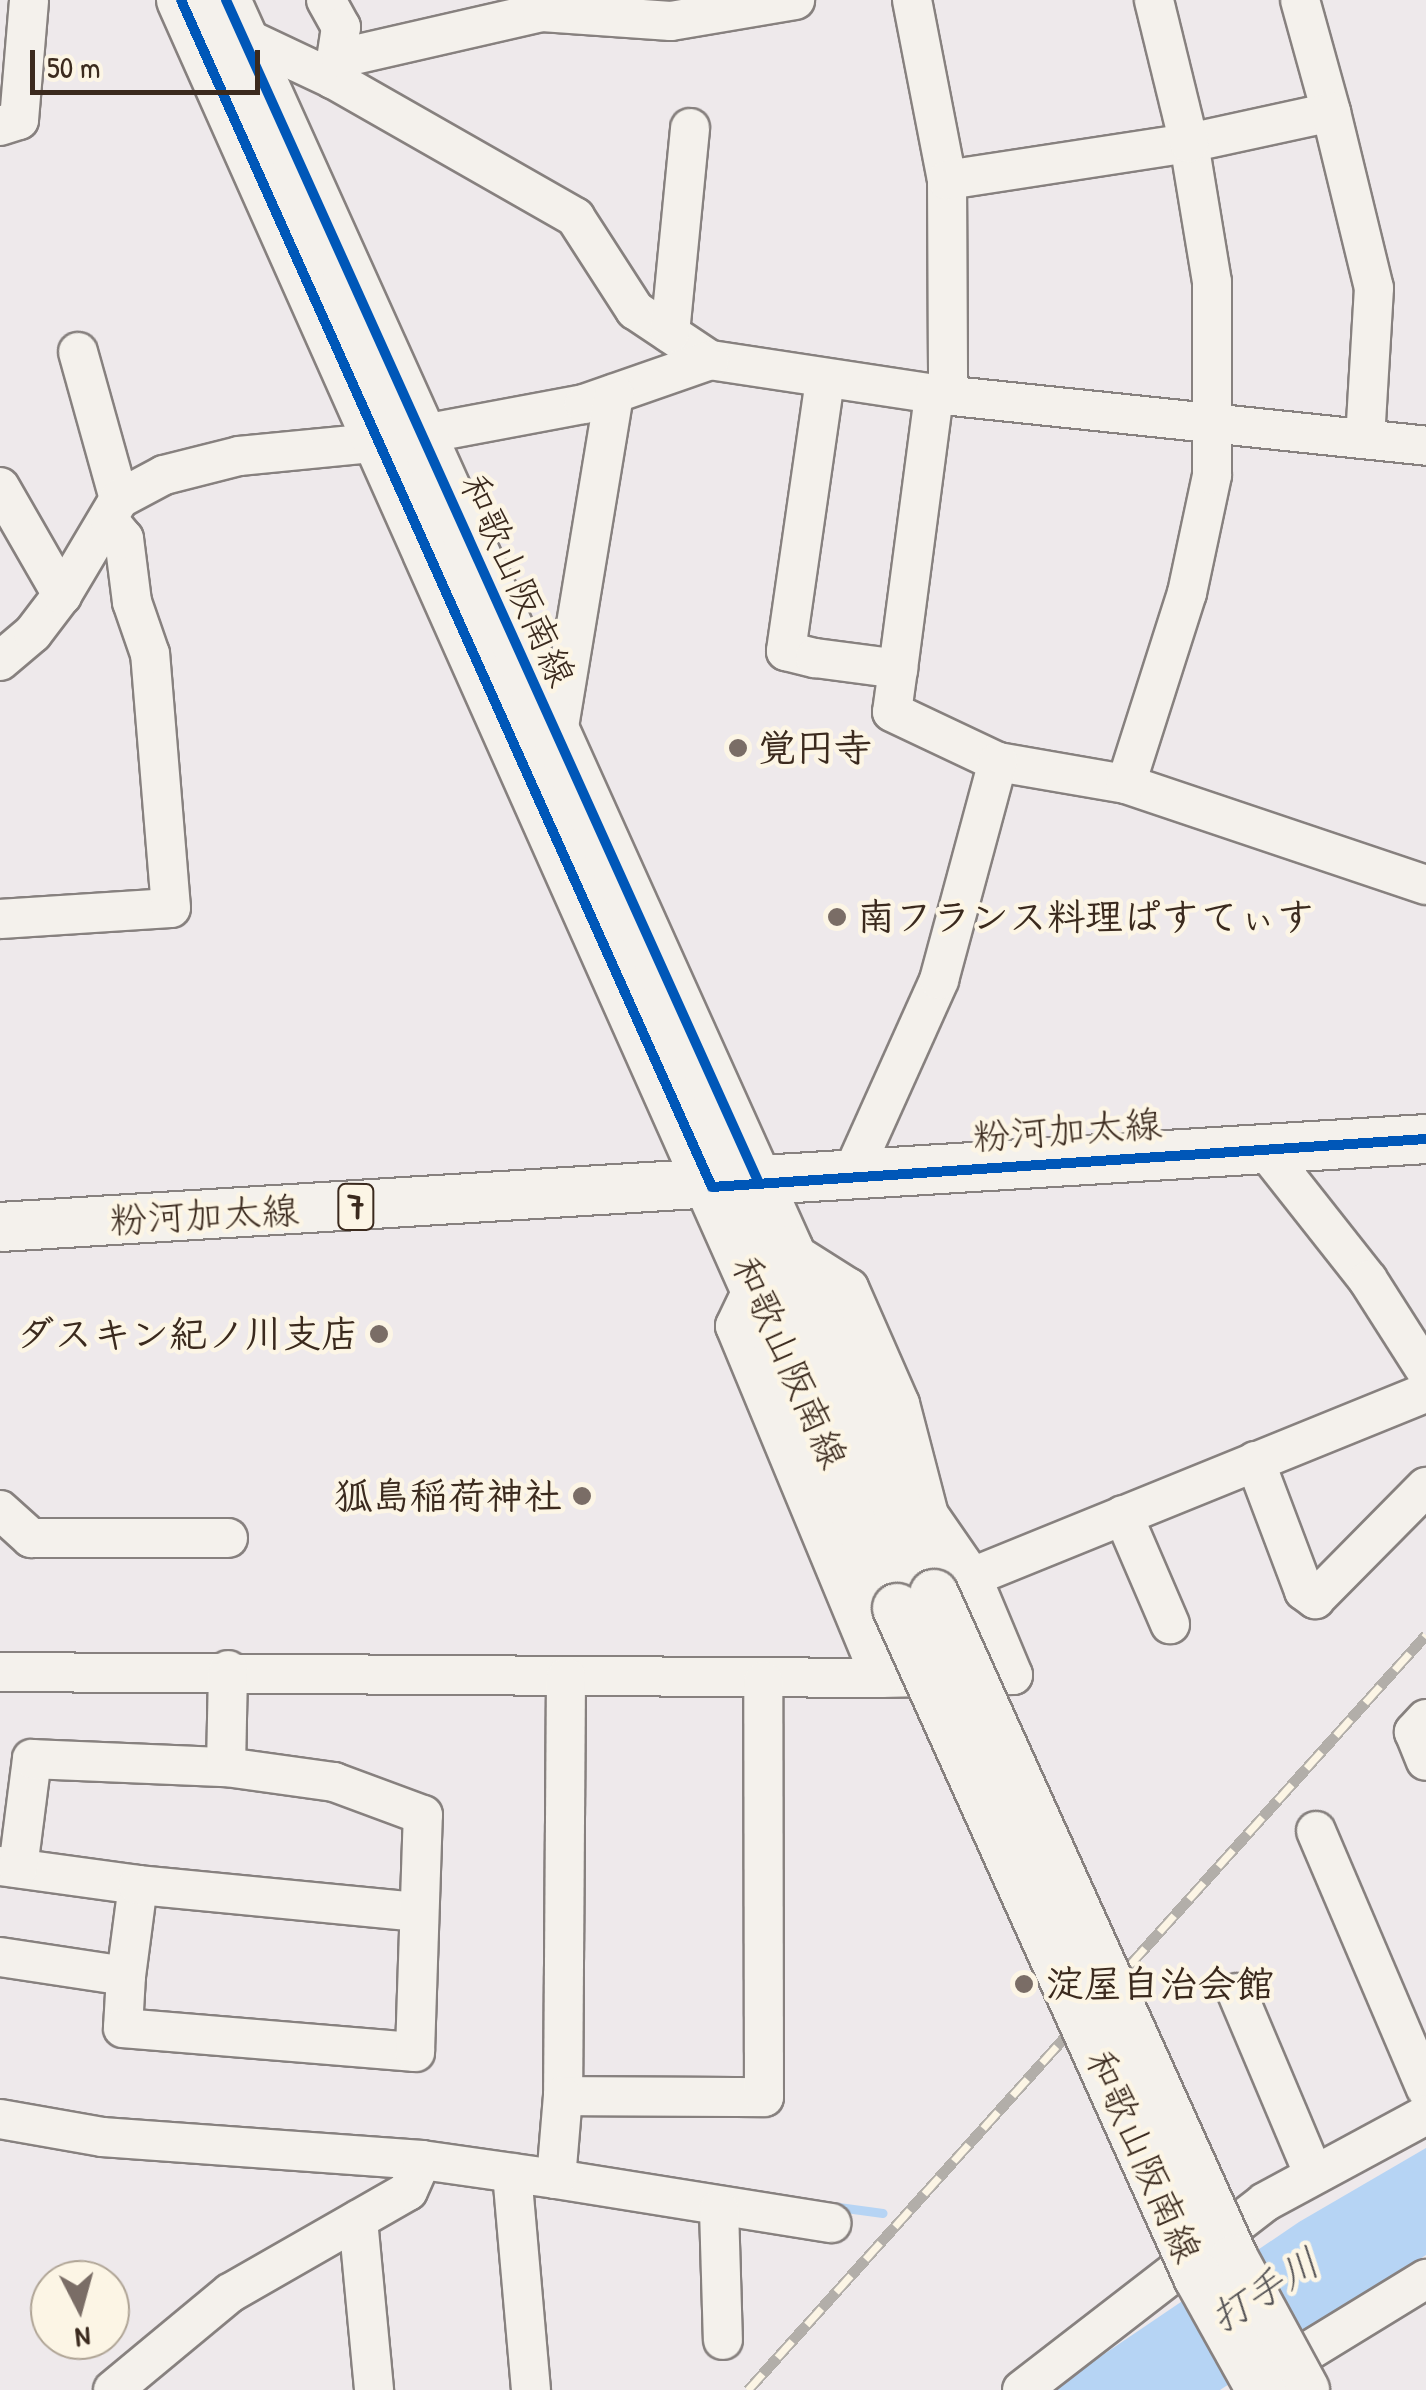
<!DOCTYPE html>
<meta charset="utf-8">
<style>
body{margin:0}
#map{position:relative;width:1426px;height:2390px;overflow:hidden;background:#eee9eb;font-family:"Patrick Hand","Klee One",sans-serif}
div>[style]{position:absolute}
.water>*{inset:0;background:#b6d4f4}
.stream>*{height:9px;margin:-4.5px;padding:0 4.5px;transform-origin:4.5px;border-radius:4.5px;background:#b6d4f4}
.roads{filter:drop-shadow(2px 0 #87817f) drop-shadow(-2px 0 #87817f) drop-shadow(0 2px #87817f) drop-shadow(0 -2px #87817f)}
.minor>*{height:38px;margin:-19px;padding:0 19px;transform-origin:19px;border-radius:19px;background:#f4f1ec}
.major>*{height:48px;margin:-24px;padding:0 24px;transform-origin:24px;border-radius:24px;background:#f4f1ec}
.rail>*{height:11px;margin-top:-5.5px;transform-origin:0;background:repeating-linear-gradient(90deg,#fcf5e5 0 22px,#b2aea9 0 44px);box-sizing:border-box;border-block:2px solid #b2aea9}
.bridges{filter:drop-shadow(2px 0 #87817f) drop-shadow(-2px 0 #87817f) drop-shadow(0 2px #87817f) drop-shadow(0 -2px #87817f)}
.major-bridge>*{height:48px;margin:-24px;padding:0 24px;transform-origin:24px;border-radius:24px;background:#f4f1ec}
.cycleway>*{height:10px;margin:-5px;padding:0 5px;transform-origin:5px;border-radius:5px;background:#0057b8}
.dots>*{width:28px;height:28px;translate:-50% -50%;box-sizing:border-box;border:5px solid #fcf5e5;border-radius:50%}
span{translate:-50% -50%;white-space:nowrap;text-align:center;line-height:1.15;-webkit-text-stroke:9px #fcf5e5;paint-order:stroke}
.shield-label span{padding:2px 8px;background:#fcf5e5;border:2px solid;border-radius:8px;-webkit-text-stroke-width:0}
.shield-label{font-size:35px;color:#3b2a1e;font-weight:700}
.street-label{font-size:38px;color:#3b2a1e}
.poi-label{font-size:38px;color:#3b2a1e;font-weight:700}
.left{translate:0 -50%;text-align:left}
.right{translate:-100% -50%;text-align:right}
.water-label{font-size:40px;color:#545254;font-style:italic}
.north{position:absolute;left:30px;top:2260px;width:100px;height:100px;box-sizing:border-box;background:#fcf5e5;border:2px solid #afa495;border-radius:50%;rotate:174deg;font-size:28px;font-weight:700;line-height:40px;text-align:center;color:#3b2a1e}
.north::after{content:'';display:block;margin:auto;width:35px;height:45px;background:#7a6d66;clip-path:polygon(50% 0,100% 100%,50% 72%,0 100%)}
.scale{position:absolute;left:30px;top:50px;width:230px;height:45px;box-sizing:border-box;border:5px solid #3b2a1e;border-top:0;padding-left:12px;font-size:30px;line-height:35px;white-space:nowrap;color:#3b2a1e;-webkit-text-stroke:8px #fcf5e5;paint-order:stroke}
</style>
<div id="map">
<div class="water">
<i style="clip-path:polygon(1426px 2148px,1426px 2255px,1220px 2390px,1051px 2390px,1299px 2222px)"></i>
</div>
<div class="stream">
<i style="left:831px;top:2206px;width:52px;rotate:7.7deg"></i>
</div>
<div class="roads">
<div class="minor">
<i style="left:326px;top:0;width:31px;rotate:61deg"></i>
<i style="left:341px;top:27px;width:53px;rotate:98.7deg"></i>
<i style="left:912px;top:0;width:183px;rotate:79deg"></i>
<i style="left:947px;top:180px;width:213px;rotate:89.7deg"></i>
<i style="left:1300px;top:0;width:116px;rotate:74.5deg"></i>
<i style="left:233px;top:32px;width:110px;rotate:25.2deg"></i>
<i style="left:333px;top:79px;width:279px;rotate:29.7deg"></i>
<i style="left:575px;top:217px;width:111px;rotate:57.2deg"></i>
<i style="left:635px;top:310px;width:90px;rotate:33.7deg"></i>
<i style="left:710px;top:360px;width:227px;rotate:8.6deg"></i>
<i style="left:934px;top:394px;width:495px;rotate:6deg"></i>
<i style="left:341px;top:58px;width:206px;rotate:-12.9deg"></i>
<i style="left:542px;top:12px;width:129px;rotate:4deg"></i>
<i style="left:671px;top:21px;width:126px;rotate:-9.6deg"></i>
<i style="left:0;top:126px;width:20px;rotate:-18deg"></i>
<i style="left:19px;top:120px;width:120px;rotate:-85.2deg"></i>
<i style="left:947px;top:180px;width:245px;rotate:-8.7deg"></i>
<i style="left:1189px;top:143px;width:145px;rotate:-12.3deg"></i>
<i style="left:1331px;top:112px;width:181px;rotate:76.3deg"></i>
<i style="left:1374px;top:288px;width:151px;rotate:93.4deg"></i>
<i style="left:670px;top:333px;width:206px;rotate:-84.4deg"></i>
<i style="left:78px;top:352px;width:153px;rotate:74.4deg"></i>
<i style="left:825px;top:380px;width:274px;rotate:98.2deg"></i>
<i style="left:786px;top:651px;width:30px;rotate:14deg"></i>
<i style="left:815px;top:658px;width:84px;rotate:7.5deg"></i>
<i style="left:898px;top:669px;width:277px;rotate:-82.5deg"></i>
<i style="left:0;top:487px;width:125px;rotate:60.1deg"></i>
<i style="left:0;top:661px;width:43px;rotate:-40.3deg"></i>
<i style="left:33px;top:633px;width:48px;rotate:-52.7deg"></i>
<i style="left:62px;top:595px;width:112px;rotate:-59.3deg"></i>
<i style="left:119px;top:499px;width:51px;rotate:-28.1deg"></i>
<i style="left:164px;top:475px;width:77px;rotate:-14.2deg"></i>
<i style="left:239px;top:456px;width:143px;rotate:-5.6deg"></i>
<i style="left:381px;top:442px;width:207px;rotate:-10.6deg"></i>
<i style="left:584px;top:404px;width:133px;rotate:-19.2deg"></i>
<i style="left:898px;top:669px;width:43px;rotate:97.9deg"></i>
<i style="left:892px;top:712px;width:117px;rotate:25.3deg"></i>
<i style="left:998px;top:762px;width:130px;rotate:9.8deg"></i>
<i style="left:1126px;top:784px;width:317px;rotate:18.6deg"></i>
<i style="left:557px;top:739px;width:350px;rotate:-80.6deg"></i>
<i style="left:1126px;top:784px;width:201px;rotate:-72.3deg"></i>
<i style="left:1187px;top:593px;width:121px;rotate:-78deg"></i>
<i style="left:1212px;top:475px;width:193px;rotate:-90deg"></i>
<i style="left:1212px;top:282px;width:141px;rotate:-99.4deg"></i>
<i style="left:1189px;top:143px;width:147px;rotate:-103.8deg"></i>
<i style="left:0;top:919px;width:171px;rotate:-3.7deg"></i>
<i style="left:171px;top:908px;width:255px;rotate:-94.7deg"></i>
<i style="left:150px;top:654px;width:55px;rotate:-109.1deg"></i>
<i style="left:132px;top:602px;width:64px;rotate:-97.2deg"></i>
<i style="left:124px;top:539px;width:22px;rotate:-129deg"></i>
<i style="left:1263px;top:1147px;width:169px;rotate:51.7deg"></i>
<i style="left:1368px;top:1280px;width:108px;rotate:57.5deg"></i>
<i style="left:852px;top:1174px;width:213px;rotate:-65.8deg"></i>
<i style="left:939px;top:980px;width:226px;rotate:-74.9deg"></i>
<i style="left:757px;top:1280px;width:51px;rotate:115.6deg"></i>
<i style="left:735px;top:1326px;width:381px;rotate:67.5deg"></i>
<i style="left:881px;top:1678px;width:132px;rotate:-1.3deg"></i>
<i style="left:1013px;top:1675px;width:106px;rotate:-112.7deg"></i>
<i style="left:972px;top:1577px;width:75px;rotate:-124.7deg"></i>
<i style="left:929px;top:1515px;width:115px;rotate:-104.6deg"></i>
<i style="left:900px;top:1404px;width:127px;rotate:-113.7deg"></i>
<i style="left:849px;top:1288px;width:71px;rotate:-147.7deg"></i>
<i style="left:1255px;top:1461px;width:139px;rotate:69.3deg"></i>
<i style="left:1304px;top:1591px;width:14px;rotate:36deg"></i>
<i style="left:1315px;top:1599px;width:158px;rotate:-45.3deg"></i>
<i style="left:0;top:1510px;width:42px;rotate:42.1deg"></i>
<i style="left:31px;top:1538px;width:197px"></i>
<i style="left:1123px;top:1515px;width:119px;rotate:66.7deg"></i>
<i style="left:972px;top:1577px;width:490px;rotate:-22.1deg"></i>
<i style="left:0;top:1672px;width:881px;rotate:0.39deg"></i>
<i style="left:566px;top:1677px;width:419px;rotate:90.4deg"></i>
<i style="left:563px;top:2096px;width:201px;rotate:0.3deg"></i>
<i style="left:764px;top:2097px;width:416px;rotate:-90.1deg"></i>
<i style="left:1426px;top:1719px;width:18px;rotate:133deg"></i>
<i style="left:1414px;top:1732px;width:31px;rotate:68deg"></i>
<i style="left:1316px;top:1831px;width:280px;rotate:66.9deg"></i>
<i style="left:0;top:1866px;width:139px;rotate:7.8deg"></i>
<i style="left:138px;top:1885px;width:92px;rotate:97.5deg"></i>
<i style="left:18px;top:1868px;width:110px;rotate:-82.7deg"></i>
<i style="left:32px;top:1759px;width:194px;rotate:2.4deg"></i>
<i style="left:226px;top:1767px;width:97px;rotate:-88.8deg"></i>
<i style="left:138px;top:1885px;width:279px;rotate:5.5deg"></i>
<i style="left:0;top:1957px;width:127px;rotate:8.6deg"></i>
<i style="left:126px;top:1976px;width:52px;rotate:93.3deg"></i>
<i style="left:123px;top:2028px;width:293px;rotate:4.7deg"></i>
<i style="left:415px;top:2052px;width:237px;rotate:-88.1deg"></i>
<i style="left:423px;top:1815px;width:95px;rotate:-159.7deg"></i>
<i style="left:334px;top:1782px;width:109px;rotate:-172.1deg"></i>
<i style="left:1237px;top:1993px;width:195px;rotate:67.1deg"></i>
<i style="left:0;top:2119px;width:104px;rotate:10deg"></i>
<i style="left:102px;top:2137px;width:321px;rotate:4.1deg"></i>
<i style="left:512px;top:2173px;width:218px;rotate:85deg"></i>
<i style="left:556px;top:2179px;width:279px;rotate:9.1deg"></i>
<i style="left:719px;top:2209px;width:131px;rotate:88.3deg"></i>
<i style="left:358px;top:2220px;width:171px;rotate:84.6deg"></i>
<i style="left:1266px;top:2377px;width:188px;rotate:-31.5deg"></i>
<i style="left:113px;top:2390px;width:152px;rotate:-39.7deg"></i>
<i style="left:230px;top:2293px;width:205px;rotate:-29.8deg"></i>
<i style="left:408px;top:2191px;width:34px;rotate:-66deg"></i>
<i style="left:422px;top:2160px;width:135px;rotate:8.1deg"></i>
<i style="left:556px;top:2179px;width:83px;rotate:-85.2deg"></i>
<i style="left:1022px;top:2390px;width:307px;rotate:-37.7deg"></i>
<i style="left:1265px;top:2202px;width:183px;rotate:-28.4deg"></i>
</div>
<div class="major">
<i style="left:181px;top:0;width:1760px;rotate:66deg"></i>
<i style="left:226px;top:0;width:1371px;rotate:65.75deg"></i>
<i style="left:789px;top:1250px;width:373px;rotate:67.1deg"></i>
<i style="left:0;top:1227px;width:1429px;rotate:-3.53deg"></i>
</div>
</div>
<div class="rail">
<i style="left:748px;top:2390px;width:1015px;rotate:-48.08deg"></i>
</div>
<div class="bridges">
<div class="major-bridge">
<i style="left:934px;top:1594px;width:730px;rotate:65.72deg"></i>
<i style="left:1234px;top:2259px;width:149px;rotate:61.5deg"></i>
<i style="left:897px;top:1608px;width:734px;rotate:65.78deg"></i>
<i style="left:1198px;top:2277px;width:129px;rotate:60.9deg"></i>
</div>
</div>
<div class="cycleway">
<i style="left:181px;top:0;width:1300px;rotate:65.9deg"></i>
<i style="left:712px;top:1187px;width:716px;rotate:-3.85deg"></i>
<i style="left:226px;top:0;width:1298px;rotate:65.75deg"></i>
</div>
<div class="dots">
<i style="left:738px;top:748px;background:#7a6d66"></i>
<i style="left:837px;top:917px;background:#7a6d66"></i>
<i style="left:379px;top:1334px;background:#7a6d66"></i>
<i style="left:582px;top:1496px;background:#7a6d66"></i>
<i style="left:1024px;top:1984px;background:#7a6d66"></i>
</div>
<div class="shield-label">
<span style="left:356px;top:1207px">7</span>
</div>
<div class="street-label">
<span style="left:518px;top:580px;rotate:66deg">和歌山阪南線</span>
<span style="left:1067px;top:1130px;rotate:-4deg">粉河加太線</span>
<span style="left:204px;top:1215px;rotate:-3deg">粉河加太線</span>
<span style="left:790px;top:1362px;rotate:66deg">和歌山阪南線</span>
<span style="left:1144px;top:2156px;rotate:66deg">和歌山阪南線</span>
</div>
<div class="poi-label">
<span class="left" style="left:758px;top:748px">覚円寺</span>
<span class="left" style="left:857px;top:917px">南フランス料理ぱすてぃす</span>
<span class="right" style="left:359px;top:1334px">ダスキン紀ノ川支店</span>
<span class="right" style="left:562px;top:1496px">狐島稲荷神社</span>
<span class="left" style="left:1046px;top:1984px">淀屋自治会館</span>
</div>
<div class="water-label">
<span style="left:1264px;top:2289px;rotate:-32deg">打手川</span>
</div>
<div class="north">N</div>
<div class="scale">50 m</div>
</div>
